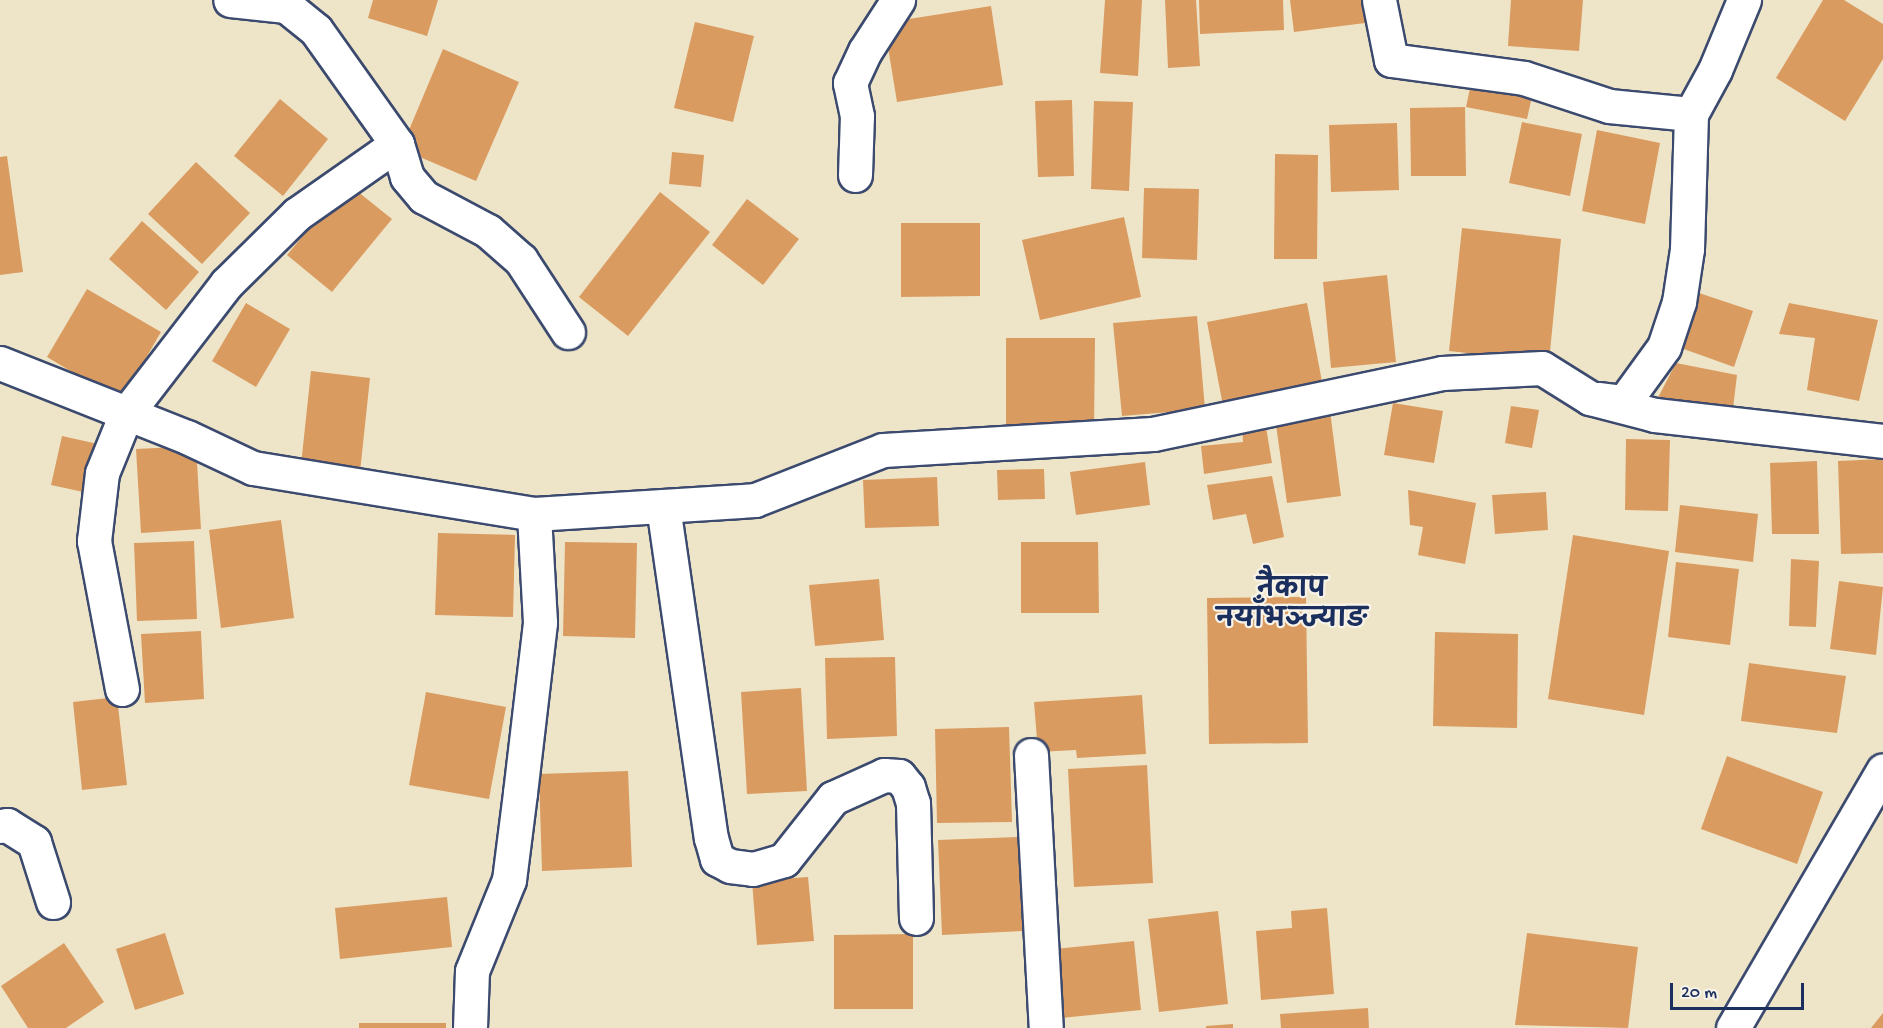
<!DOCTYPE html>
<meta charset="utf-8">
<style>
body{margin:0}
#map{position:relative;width:1883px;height:1028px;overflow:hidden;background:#eee5c8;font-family:"Gochi Hand","Playpen Sans Deva",sans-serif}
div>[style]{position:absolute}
.building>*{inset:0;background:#da9b60}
.roads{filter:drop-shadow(2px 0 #3b4a6e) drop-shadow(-2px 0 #3b4a6e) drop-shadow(0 2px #3b4a6e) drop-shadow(0 -2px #3b4a6e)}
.street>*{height:33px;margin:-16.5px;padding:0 16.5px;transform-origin:16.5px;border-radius:16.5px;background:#fff}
span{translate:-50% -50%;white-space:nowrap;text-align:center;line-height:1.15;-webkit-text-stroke:4.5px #f7f3e8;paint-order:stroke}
.district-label{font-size:26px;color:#1b2f5e;font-weight:700}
.scale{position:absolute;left:1670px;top:983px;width:134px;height:27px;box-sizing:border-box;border:3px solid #1b2f5e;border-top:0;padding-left:8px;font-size:18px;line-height:21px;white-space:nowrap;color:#1b2f5e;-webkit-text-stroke:4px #f7f3e8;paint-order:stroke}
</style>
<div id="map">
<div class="building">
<i style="clip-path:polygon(373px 0,438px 0,427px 36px,368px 18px)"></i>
<i style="clip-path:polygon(1105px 0,1142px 0,1138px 76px,1100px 73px)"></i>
<i style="clip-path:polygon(1165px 0,1196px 0,1200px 66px,1168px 68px)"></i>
<i style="clip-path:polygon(1199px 0,1283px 0,1284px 30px,1200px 34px)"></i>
<i style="clip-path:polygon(1290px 0,1362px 0,1365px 23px,1294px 32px)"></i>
<i style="clip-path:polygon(1511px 0,1583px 0,1579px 51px,1508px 46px)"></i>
<i style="clip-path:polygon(1823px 0,1844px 0,1883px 24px,1883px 59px,1845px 121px,1776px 78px)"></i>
<i style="clip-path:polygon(991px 6px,1003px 85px,897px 102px,884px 23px)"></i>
<i style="clip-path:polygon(695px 22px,754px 36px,733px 122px,674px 108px)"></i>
<i style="clip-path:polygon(443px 49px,519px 82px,476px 181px,401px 149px)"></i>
<i style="clip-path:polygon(1473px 74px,1534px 87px,1527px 119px,1466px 107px)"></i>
<i style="clip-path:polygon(280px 99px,328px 139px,283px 196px,234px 156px)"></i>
<i style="clip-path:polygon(1072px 100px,1074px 176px,1038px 177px,1035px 101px)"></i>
<i style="clip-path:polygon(1094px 101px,1133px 102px,1129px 191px,1091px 189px)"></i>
<i style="clip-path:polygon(1465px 107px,1466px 176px,1411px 176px,1410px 108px)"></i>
<i style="clip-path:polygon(1522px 122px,1582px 134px,1570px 196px,1509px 183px)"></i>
<i style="clip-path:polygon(1397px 123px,1399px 190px,1331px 192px,1329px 125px)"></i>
<i style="clip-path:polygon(1597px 130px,1660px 143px,1645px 224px,1582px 211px)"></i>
<i style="clip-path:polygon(672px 152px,704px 155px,701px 187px,669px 184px)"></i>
<i style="clip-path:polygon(1275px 154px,1318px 155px,1317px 259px,1274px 259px)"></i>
<i style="clip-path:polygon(7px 156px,23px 272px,0 275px,0 157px)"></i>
<i style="clip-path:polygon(196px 162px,250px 213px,202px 264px,148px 214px)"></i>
<i style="clip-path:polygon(347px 183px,392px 219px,332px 292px,287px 255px)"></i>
<i style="clip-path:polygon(1144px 188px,1199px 189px,1197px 260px,1142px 258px)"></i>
<i style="clip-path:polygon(660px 192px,710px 232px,628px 336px,579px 297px)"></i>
<i style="clip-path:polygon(747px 199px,799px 239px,763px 285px,712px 245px)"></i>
<i style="clip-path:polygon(1124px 217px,1141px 297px,1040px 320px,1022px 240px)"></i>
<i style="clip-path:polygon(142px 221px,199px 272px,166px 310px,109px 259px)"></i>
<i style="clip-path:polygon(901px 223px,980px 223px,980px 296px,901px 297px)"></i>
<i style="clip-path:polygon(1462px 228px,1561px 239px,1549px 362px,1449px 351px)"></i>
<i style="clip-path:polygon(1387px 275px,1396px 362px,1331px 368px,1323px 282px)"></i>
<i style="clip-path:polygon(87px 289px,161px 332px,121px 401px,47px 357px)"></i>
<i style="clip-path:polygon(1699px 293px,1753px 311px,1734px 367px,1681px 348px)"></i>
<i style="clip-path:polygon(246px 303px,290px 329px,256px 387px,212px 361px)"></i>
<i style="clip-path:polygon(1307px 303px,1324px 392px,1224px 411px,1207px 322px)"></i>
<i style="clip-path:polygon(1789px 303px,1878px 320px,1859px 401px,1807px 390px,1815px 338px,1779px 334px)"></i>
<i style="clip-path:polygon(1197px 316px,1205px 409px,1122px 416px,1113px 323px)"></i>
<i style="clip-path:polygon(1006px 338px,1095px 338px,1094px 432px,1006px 431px)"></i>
<i style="clip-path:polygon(1676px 363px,1737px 375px,1731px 425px,1651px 411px)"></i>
<i style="clip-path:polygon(311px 371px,370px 378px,360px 472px,301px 465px)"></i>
<i style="clip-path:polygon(1393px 403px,1443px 411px,1434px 463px,1384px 455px)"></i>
<i style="clip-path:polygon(1511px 406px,1539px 410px,1532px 448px,1505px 443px)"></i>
<i style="clip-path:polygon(1330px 411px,1341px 496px,1287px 503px,1275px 418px)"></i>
<i style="clip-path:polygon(1265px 421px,1272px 463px,1204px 474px,1201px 446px,1243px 442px,1242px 424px)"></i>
<i style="clip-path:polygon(62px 436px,98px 444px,88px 493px,51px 485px)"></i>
<i style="clip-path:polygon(1626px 439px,1670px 440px,1668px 511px,1625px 510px)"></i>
<i style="clip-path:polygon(196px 446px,201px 529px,141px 533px,136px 449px)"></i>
<i style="clip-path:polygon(1883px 459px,1883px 553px,1841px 554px,1838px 461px)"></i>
<i style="clip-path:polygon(1817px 461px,1819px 534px,1772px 534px,1770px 463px)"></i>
<i style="clip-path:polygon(1145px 462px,1150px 505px,1076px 515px,1070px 472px)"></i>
<i style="clip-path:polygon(1044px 469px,1045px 499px,998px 500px,997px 470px)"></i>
<i style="clip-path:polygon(1272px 476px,1284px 537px,1253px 544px,1246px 514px,1213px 520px,1207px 485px)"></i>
<i style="clip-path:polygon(937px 477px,939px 526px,865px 528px,863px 480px)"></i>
<i style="clip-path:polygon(1408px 490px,1476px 503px,1465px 564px,1418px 555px,1423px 527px,1410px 525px)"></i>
<i style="clip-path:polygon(1546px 492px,1548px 530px,1495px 534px,1492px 495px)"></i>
<i style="clip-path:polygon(1680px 505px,1758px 514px,1753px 562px,1675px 552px)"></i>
<i style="clip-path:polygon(281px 520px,294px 618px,221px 628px,209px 530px)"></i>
<i style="clip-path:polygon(438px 533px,515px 535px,513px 617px,435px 615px)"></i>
<i style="clip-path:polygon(1573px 535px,1669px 551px,1644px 715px,1548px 699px)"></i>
<i style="clip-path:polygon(194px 541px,197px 619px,137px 621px,134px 543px)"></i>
<i style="clip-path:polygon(565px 542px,637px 543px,635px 638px,563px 636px)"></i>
<i style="clip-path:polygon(1021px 542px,1098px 542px,1099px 613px,1021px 613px)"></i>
<i style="clip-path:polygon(1791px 559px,1819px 561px,1816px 627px,1789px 626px)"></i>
<i style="clip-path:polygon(1676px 562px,1739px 569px,1730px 645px,1668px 637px)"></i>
<i style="clip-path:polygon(879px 579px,884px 640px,815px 646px,809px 585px)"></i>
<i style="clip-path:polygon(1839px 581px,1883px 587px,1876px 655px,1830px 649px)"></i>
<i style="clip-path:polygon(1306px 597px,1308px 743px,1209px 744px,1207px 598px)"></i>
<i style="clip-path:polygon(201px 631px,204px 699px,145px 703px,141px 634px)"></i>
<i style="clip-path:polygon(1435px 632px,1518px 634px,1517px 728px,1433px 726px)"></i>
<i style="clip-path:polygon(895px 657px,897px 736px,827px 739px,825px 658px)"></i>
<i style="clip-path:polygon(1749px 663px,1846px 676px,1837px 733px,1741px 721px)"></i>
<i style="clip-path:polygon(801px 688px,807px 791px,747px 794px,741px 692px)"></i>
<i style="clip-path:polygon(426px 692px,506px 707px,489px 799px,409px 785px)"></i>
<i style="clip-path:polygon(1142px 695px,1146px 754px,1077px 758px,1076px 750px,1038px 752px,1034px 702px)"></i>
<i style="clip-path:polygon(117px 697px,127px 785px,82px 790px,73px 702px)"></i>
<i style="clip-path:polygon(1009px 727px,1012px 822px,937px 823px,935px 729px)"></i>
<i style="clip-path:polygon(1727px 756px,1823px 792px,1797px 864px,1701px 829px)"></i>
<i style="clip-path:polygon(1147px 765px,1153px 883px,1074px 887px,1068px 769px)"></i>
<i style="clip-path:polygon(628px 771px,632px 867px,542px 871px,539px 774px)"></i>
<i style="clip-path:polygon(1018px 837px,1023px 931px,942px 935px,938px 840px)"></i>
<i style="clip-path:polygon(808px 877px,814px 941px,757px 945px,752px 881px)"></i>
<i style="clip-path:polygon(447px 897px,452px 947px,340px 959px,335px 908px)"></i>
<i style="clip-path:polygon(1327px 908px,1334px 994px,1261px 1000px,1256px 931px,1292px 928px,1291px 911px)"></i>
<i style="clip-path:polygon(1218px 911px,1228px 1004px,1159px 1012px,1148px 919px)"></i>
<i style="clip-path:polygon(165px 933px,184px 994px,135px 1010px,116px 949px)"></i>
<i style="clip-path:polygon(1527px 933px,1638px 947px,1628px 1028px,1515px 1025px)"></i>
<i style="clip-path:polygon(913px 934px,913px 1009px,834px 1009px,834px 935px)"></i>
<i style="clip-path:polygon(1134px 941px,1141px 1010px,1061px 1018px,1055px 949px)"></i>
<i style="clip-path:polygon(64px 943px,104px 1002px,66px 1028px,28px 1028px,1px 986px)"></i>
<i style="clip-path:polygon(1368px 1008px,1369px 1028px,1281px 1028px,1280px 1014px)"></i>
<i style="clip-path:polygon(1883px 1013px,1883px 1028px,1871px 1028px)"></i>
<i style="clip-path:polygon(359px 1023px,446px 1023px,446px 1028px,359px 1028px)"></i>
<i style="clip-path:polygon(1233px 1024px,1233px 1028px,1206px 1028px,1206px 1026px)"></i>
</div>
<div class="roads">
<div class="street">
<i style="left:1379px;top:0;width:61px;rotate:78.7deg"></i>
<i style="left:1391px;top:60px;width:134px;rotate:7.7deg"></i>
<i style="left:1524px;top:78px;width:89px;rotate:18.2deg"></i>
<i style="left:1609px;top:106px;width:82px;rotate:5.6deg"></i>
<i style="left:397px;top:144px;width:34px;rotate:73deg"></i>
<i style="left:407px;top:177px;width:26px;rotate:50deg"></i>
<i style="left:424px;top:197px;width:72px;rotate:28deg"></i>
<i style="left:488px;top:231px;width:44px;rotate:41.3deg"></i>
<i style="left:521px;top:260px;width:86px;rotate:56.9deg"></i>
<i style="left:855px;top:175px;width:59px;rotate:-88.1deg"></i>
<i style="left:857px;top:116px;width:34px;rotate:-102deg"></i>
<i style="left:850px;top:83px;width:35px;rotate:-65deg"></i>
<i style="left:865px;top:51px;width:61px;rotate:-57.1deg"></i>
<i style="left:0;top:363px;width:201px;rotate:21.6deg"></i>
<i style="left:187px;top:437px;width:73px;rotate:25.2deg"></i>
<i style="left:253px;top:468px;width:285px;rotate:9.3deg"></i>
<i style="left:534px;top:514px;width:221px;rotate:-3.6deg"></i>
<i style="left:755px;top:500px;width:137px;rotate:-21.3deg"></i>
<i style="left:883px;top:450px;width:270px;rotate:-3.4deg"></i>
<i style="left:1153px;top:434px;width:295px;rotate:-11.9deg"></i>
<i style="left:1442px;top:373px;width:100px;rotate:-2.9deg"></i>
<i style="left:1542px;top:368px;width:57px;rotate:32deg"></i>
<i style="left:1590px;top:398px;width:67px;rotate:14.7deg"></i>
<i style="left:1655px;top:415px;width:229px;rotate:6.5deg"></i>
<i style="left:1598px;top:399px;width:26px;rotate:7deg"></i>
<i style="left:1624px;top:402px;width:68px;rotate:-54deg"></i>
<i style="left:1664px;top:347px;width:47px;rotate:-71.6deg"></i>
<i style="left:1679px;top:302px;width:54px;rotate:-81.4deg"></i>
<i style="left:1687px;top:249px;width:135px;rotate:-88.3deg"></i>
<i style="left:1691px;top:114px;width:50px;rotate:-61.4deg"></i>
<i style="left:1715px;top:70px;width:76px;rotate:-67.5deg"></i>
<i style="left:663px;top:506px;width:335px;rotate:81.8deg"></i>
<i style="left:711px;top:838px;width:22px;rotate:74deg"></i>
<i style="left:717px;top:859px;width:15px;rotate:28deg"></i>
<i style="left:730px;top:866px;width:23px;rotate:7deg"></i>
<i style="left:753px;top:869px;width:32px;rotate:-16deg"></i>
<i style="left:784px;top:860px;width:79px;rotate:-51.7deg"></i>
<i style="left:833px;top:798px;width:56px;rotate:-24.3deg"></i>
<i style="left:884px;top:775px;width:15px;rotate:4deg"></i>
<i style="left:899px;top:776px;width:14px;rotate:51deg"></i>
<i style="left:908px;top:787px;width:17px;rotate:73deg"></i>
<i style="left:913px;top:803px;width:115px;rotate:88.5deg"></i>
<i style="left:122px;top:689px;width:151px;rotate:-100.7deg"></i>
<i style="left:94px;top:541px;width:68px;rotate:-83.3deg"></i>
<i style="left:102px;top:473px;width:64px;rotate:-67.9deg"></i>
<i style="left:126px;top:414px;width:164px;rotate:-52.4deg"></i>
<i style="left:226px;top:284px;width:100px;rotate:-44.6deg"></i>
<i style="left:297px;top:214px;width:122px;rotate:-35deg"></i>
<i style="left:397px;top:144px;width:140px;rotate:-125.4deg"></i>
<i style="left:316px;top:30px;width:38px;rotate:-141deg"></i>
<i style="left:286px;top:6px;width:56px;rotate:-173.9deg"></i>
<i style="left:1031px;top:755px;width:273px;rotate:86.9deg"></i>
<i style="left:0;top:826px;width:7px;rotate:-8deg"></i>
<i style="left:7px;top:825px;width:32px;rotate:32deg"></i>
<i style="left:34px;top:842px;width:63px;rotate:72.4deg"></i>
<i style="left:470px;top:1028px;width:57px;rotate:-88deg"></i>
<i style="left:472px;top:971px;width:98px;rotate:-67.9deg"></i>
<i style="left:509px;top:880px;width:88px;rotate:-82.8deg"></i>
<i style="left:520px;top:793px;width:172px;rotate:-83.3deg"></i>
<i style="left:540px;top:622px;width:108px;rotate:-93.2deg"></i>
<i style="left:1733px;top:1028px;width:298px;rotate:-59.8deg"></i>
</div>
</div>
<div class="district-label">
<span style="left:1292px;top:607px">नैकाप<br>नयाँभञ्ज्याङ</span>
</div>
<div class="scale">20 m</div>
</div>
